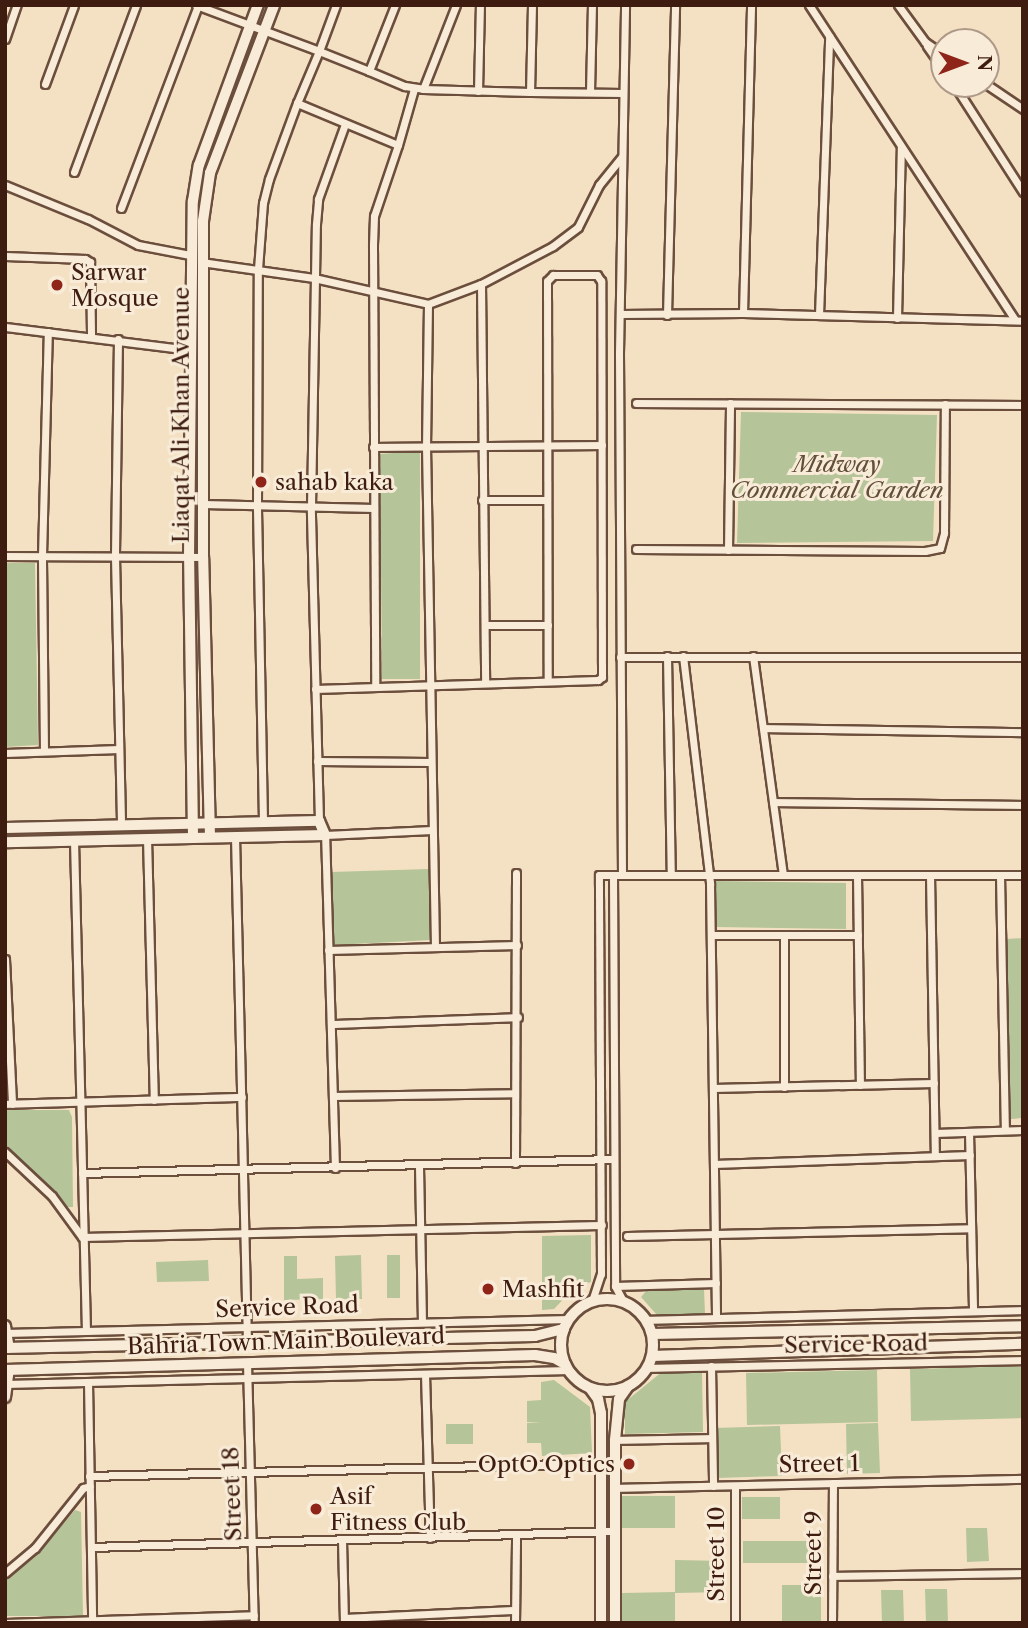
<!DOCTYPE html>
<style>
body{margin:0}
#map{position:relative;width:1028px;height:1628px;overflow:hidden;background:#f4e1c3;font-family:"Libre Caslon Text",serif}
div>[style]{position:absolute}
.green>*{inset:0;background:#b5c499}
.roads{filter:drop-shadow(2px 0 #6c4e3d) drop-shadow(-2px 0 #6c4e3d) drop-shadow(0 2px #6c4e3d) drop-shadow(0 -2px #6c4e3d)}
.street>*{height:7px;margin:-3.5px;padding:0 3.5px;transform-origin:3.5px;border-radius:3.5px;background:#f8ecd8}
.secondary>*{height:10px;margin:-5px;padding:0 5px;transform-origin:5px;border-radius:5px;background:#f8ecd8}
.secondary>.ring{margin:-5px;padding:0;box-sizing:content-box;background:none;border:10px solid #f8ecd8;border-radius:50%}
.dots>*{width:19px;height:19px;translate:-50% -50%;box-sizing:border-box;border:4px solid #f8ecd8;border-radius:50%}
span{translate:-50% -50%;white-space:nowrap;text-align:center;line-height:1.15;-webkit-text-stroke:6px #f8ecd8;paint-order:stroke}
.poi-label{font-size:23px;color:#3e1d10}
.left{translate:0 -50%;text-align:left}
.right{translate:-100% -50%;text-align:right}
.street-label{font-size:23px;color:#3e1d10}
.park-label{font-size:23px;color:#624f39;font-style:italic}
.frame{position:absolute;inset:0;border:7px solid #3e1d10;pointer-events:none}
.north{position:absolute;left:930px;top:28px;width:70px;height:70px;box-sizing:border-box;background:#f8ecd8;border:2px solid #ae9988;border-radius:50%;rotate:90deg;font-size:19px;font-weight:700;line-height:28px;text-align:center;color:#3e1d10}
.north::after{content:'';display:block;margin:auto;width:24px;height:32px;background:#8f2418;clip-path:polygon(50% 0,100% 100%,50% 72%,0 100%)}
</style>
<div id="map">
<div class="green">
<i style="clip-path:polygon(741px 412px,937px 415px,933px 541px,737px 543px)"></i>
<i style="clip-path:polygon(420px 451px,420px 679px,382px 679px,380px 454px)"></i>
<i style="clip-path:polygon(5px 563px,35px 563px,38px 745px,5px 747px)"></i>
<i style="clip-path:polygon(429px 869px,431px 940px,334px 945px,331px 872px)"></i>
<i style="clip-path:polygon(714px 881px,846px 883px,846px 929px,716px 927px)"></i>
<i style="clip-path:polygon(1023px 938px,1023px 1118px,1011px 1119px,1006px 939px)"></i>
<i style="clip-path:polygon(5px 1110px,69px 1110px,72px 1117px,73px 1207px,67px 1207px,5px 1145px)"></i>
<i style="clip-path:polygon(591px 1235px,591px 1282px,575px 1287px,554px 1309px,542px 1310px,542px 1236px)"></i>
<i style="clip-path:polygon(361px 1255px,362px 1299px,336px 1299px,335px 1256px)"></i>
<i style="clip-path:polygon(387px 1255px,400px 1255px,400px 1298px,387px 1298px)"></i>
<i style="clip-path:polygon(284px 1256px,297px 1256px,297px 1279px,323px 1278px,323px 1299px,284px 1300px)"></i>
<i style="clip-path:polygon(208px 1260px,209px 1281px,157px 1282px,156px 1262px)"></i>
<i style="clip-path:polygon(704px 1289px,705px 1314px,657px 1315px,641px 1297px,647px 1290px)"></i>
<i style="clip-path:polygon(1023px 1366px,1023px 1418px,911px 1421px,910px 1369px)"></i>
<i style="clip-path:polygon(702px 1370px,703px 1432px,625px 1434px,625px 1402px,663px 1371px)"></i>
<i style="clip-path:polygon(877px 1370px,878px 1422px,747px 1425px,746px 1373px)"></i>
<i style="clip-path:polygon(554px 1380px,590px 1407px,592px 1453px,542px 1456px,541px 1443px,527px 1443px,527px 1423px,541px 1423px,527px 1422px,527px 1401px,541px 1400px,541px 1382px)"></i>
<i style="clip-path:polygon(878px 1423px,880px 1473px,847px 1474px,846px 1424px)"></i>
<i style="clip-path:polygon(446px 1424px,473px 1424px,473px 1444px,446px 1444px)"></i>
<i style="clip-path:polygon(780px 1426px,782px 1476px,716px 1478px,715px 1428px)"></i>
<i style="clip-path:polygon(622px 1496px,675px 1496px,675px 1528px,622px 1528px)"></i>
<i style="clip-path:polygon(742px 1497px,780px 1497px,780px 1519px,742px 1519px)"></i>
<i style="clip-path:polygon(75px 1510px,81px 1512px,83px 1616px,5px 1616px,5px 1581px,35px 1557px)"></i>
<i style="clip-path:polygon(966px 1528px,987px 1528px,989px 1561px,967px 1562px)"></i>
<i style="clip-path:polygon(743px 1541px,821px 1541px,821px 1563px,743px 1563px)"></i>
<i style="clip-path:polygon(675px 1560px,724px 1561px,724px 1592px,675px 1593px,675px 1623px,622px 1623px,622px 1593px,675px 1592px)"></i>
<i style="clip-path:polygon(782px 1585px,821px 1585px,821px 1623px,782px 1623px)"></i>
<i style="clip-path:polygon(925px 1589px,947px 1589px,948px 1623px,926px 1623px)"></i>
<i style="clip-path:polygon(881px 1590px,903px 1590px,904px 1623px,882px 1623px)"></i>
</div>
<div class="roads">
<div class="street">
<i style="left:196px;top:5px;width:131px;rotate:20.5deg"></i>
<i style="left:319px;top:51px;width:56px;rotate:112.9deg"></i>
<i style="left:297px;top:103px;width:109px;rotate:22.6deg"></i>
<i style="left:398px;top:145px;width:75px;rotate:108.7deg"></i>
<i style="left:374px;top:216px;width:30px;rotate:92deg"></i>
<i style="left:373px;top:246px;width:440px;rotate:89.7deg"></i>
<i style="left:336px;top:5px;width:49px;rotate:110.3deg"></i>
<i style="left:319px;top:51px;width:54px;rotate:21.8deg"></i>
<i style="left:395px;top:5px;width:71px;rotate:111.5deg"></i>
<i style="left:369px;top:71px;width:39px;rotate:23deg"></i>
<i style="left:405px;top:86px;width:18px;rotate:9deg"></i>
<i style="left:456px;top:5px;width:90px;rotate:111.4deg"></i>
<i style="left:423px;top:89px;width:107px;rotate:1.6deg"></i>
<i style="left:532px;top:5px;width:87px;rotate:91.3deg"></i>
<i style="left:530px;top:92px;width:93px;rotate:0.6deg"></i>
<i style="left:809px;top:5px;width:376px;rotate:56.8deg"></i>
<i style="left:898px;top:5px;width:46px;rotate:53.9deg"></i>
<i style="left:925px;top:42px;width:23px;rotate:34deg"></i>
<i style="left:5px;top:39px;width:36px;rotate:-71deg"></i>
<i style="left:927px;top:46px;width:29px;rotate:55deg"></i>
<i style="left:45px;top:84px;width:84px;rotate:-69.8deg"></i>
<i style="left:957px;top:84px;width:3px;rotate:135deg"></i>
<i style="left:955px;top:86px;width:126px;rotate:57.3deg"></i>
<i style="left:986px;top:84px;width:45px;rotate:34deg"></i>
<i style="left:478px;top:91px;width:86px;rotate:-88.7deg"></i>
<i style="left:590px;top:92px;width:87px;rotate:-88.7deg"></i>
<i style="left:398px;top:145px;width:58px;rotate:-74.1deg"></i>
<i style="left:74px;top:172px;width:178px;rotate:-69.6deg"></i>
<i style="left:5px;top:185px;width:90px;rotate:22.3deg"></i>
<i style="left:88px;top:219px;width:56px;rotate:27.5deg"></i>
<i style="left:138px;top:245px;width:53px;rotate:10.9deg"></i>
<i style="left:121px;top:208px;width:217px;rotate:-69.2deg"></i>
<i style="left:5px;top:256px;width:80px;rotate:2.1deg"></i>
<i style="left:85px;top:259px;width:6px;rotate:31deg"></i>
<i style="left:90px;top:262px;width:74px;rotate:89.2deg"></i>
<i style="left:201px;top:262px;width:114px;rotate:8.1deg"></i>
<i style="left:314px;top:278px;width:117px;rotate:12.8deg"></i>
<i style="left:428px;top:304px;width:142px;rotate:90.8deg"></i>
<i style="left:426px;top:446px;width:500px;rotate:88.97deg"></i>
<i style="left:481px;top:284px;width:397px;rotate:89.4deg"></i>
<i style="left:428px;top:304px;width:57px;rotate:-20.7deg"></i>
<i style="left:481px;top:284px;width:81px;rotate:-27.8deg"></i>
<i style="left:553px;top:246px;width:31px;rotate:-37deg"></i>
<i style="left:578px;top:227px;width:47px;rotate:-63.4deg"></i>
<i style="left:599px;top:185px;width:36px;rotate:-51deg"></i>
<i style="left:743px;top:313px;width:280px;rotate:1.6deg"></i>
<i style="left:620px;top:314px;width:123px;rotate:-0.5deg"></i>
<i style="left:743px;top:313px;width:308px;rotate:-88.5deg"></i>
<i style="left:667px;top:315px;width:310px;rotate:-88.5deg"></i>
<i style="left:819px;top:315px;width:278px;rotate:-87.9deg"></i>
<i style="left:897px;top:318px;width:171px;rotate:-88.7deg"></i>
<i style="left:5px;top:327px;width:185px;rotate:7.1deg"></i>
<i style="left:118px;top:339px;width:218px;rotate:90.8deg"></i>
<i style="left:115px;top:557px;width:268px;rotate:88.7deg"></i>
<i style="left:636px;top:403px;width:387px;rotate:0.3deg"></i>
<i style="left:373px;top:447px;width:229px;rotate:-0.5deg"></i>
<i style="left:482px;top:500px;width:65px"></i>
<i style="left:203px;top:504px;width:171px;rotate:1.3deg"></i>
<i style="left:636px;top:549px;width:289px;rotate:0.4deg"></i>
<i style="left:925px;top:551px;width:15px;rotate:-11deg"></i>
<i style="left:940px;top:548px;width:16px;rotate:-75deg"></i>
<i style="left:944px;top:533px;width:129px;rotate:-89.6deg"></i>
<i style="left:728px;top:550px;width:147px;rotate:-89.2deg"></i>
<i style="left:5px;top:556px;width:198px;rotate:0.3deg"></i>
<i style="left:485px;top:625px;width:63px"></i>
<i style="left:667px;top:656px;width:219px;rotate:89deg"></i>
<i style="left:683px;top:656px;width:230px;rotate:83.2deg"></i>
<i style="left:710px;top:884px;width:434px;rotate:89.2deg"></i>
<i style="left:753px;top:656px;width:221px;rotate:82.2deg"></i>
<i style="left:620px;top:657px;width:403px"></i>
<i style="left:315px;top:689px;width:283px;rotate:-1.8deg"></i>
<i style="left:598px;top:680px;width:5px;rotate:-37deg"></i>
<i style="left:602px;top:677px;width:396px;rotate:-90.1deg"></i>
<i style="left:601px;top:281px;width:7px;rotate:-124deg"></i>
<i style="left:597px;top:275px;width:44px;rotate:180deg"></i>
<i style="left:553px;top:275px;width:8px;rotate:135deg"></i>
<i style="left:547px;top:281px;width:399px;rotate:89.9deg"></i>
<i style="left:763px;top:728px;width:260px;rotate:0.9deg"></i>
<i style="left:44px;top:751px;width:195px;rotate:-90.6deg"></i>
<i style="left:42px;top:556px;width:224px;rotate:-88.5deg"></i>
<i style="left:5px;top:753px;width:114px;rotate:-2deg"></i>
<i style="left:317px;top:761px;width:113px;rotate:0.5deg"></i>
<i style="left:773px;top:802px;width:250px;rotate:0.7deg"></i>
<i style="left:263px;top:821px;width:316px;rotate:-91.1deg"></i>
<i style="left:257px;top:505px;width:236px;rotate:-89.8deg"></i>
<i style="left:258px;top:269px;width:66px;rotate:-85.7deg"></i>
<i style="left:263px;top:203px;width:25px;rotate:-76deg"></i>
<i style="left:269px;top:179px;width:81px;rotate:-69.8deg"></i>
<i style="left:319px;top:821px;width:315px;rotate:-91.5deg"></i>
<i style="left:311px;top:506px;width:282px;rotate:-89deg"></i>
<i style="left:316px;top:224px;width:25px;rotate:-85deg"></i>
<i style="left:318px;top:199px;width:80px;rotate:-70.2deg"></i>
<i style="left:235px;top:836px;width:506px;rotate:88.64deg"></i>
<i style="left:147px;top:838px;width:262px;rotate:88.5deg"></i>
<i style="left:74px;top:840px;width:491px;rotate:88.6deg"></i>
<i style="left:613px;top:875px;width:411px;rotate:89.7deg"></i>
<i style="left:615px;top:1286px;width:17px;rotate:62deg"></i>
<i style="left:622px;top:875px;width:522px;rotate:-90.33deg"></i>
<i style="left:619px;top:353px;width:348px;rotate:-89deg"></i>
<i style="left:857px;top:875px;width:210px;rotate:89.2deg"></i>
<i style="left:930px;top:875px;width:281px;rotate:89deg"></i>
<i style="left:1000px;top:875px;width:255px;rotate:88.9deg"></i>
<i style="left:711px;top:935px;width:147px"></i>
<i style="left:784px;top:935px;width:152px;rotate:90deg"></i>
<i style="left:328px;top:950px;width:189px;rotate:-1.5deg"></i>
<i style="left:5px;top:959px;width:145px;rotate:87.2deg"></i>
<i style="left:331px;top:1024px;width:187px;rotate:-2.1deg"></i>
<i style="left:713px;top:1088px;width:221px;rotate:-1.3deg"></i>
<i style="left:333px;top:1096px;width:181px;rotate:-0.9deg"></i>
<i style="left:5px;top:1104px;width:237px;rotate:-1.7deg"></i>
<i style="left:969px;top:1132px;width:179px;rotate:88.7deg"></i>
<i style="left:935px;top:1133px;width:88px;rotate:-2deg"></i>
<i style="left:5px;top:1152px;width:64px;rotate:43.1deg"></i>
<i style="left:52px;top:1196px;width:51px;rotate:53.8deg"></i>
<i style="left:82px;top:1237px;width:520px;rotate:-1.32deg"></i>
<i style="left:515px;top:1163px;width:290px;rotate:-89.8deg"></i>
<i style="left:714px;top:1164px;width:256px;rotate:-2deg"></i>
<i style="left:419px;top:1166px;width:156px;rotate:88.9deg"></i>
<i style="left:335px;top:1168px;width:333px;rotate:-91.7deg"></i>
<i style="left:325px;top:835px;width:107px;rotate:-2.7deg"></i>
<i style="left:82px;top:1173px;width:531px;rotate:-1.51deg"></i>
<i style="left:627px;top:1236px;width:344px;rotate:-1.3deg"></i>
<i style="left:615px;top:1286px;width:101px;rotate:-1.7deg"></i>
<i style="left:592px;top:1301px;width:28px;rotate:-72deg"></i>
<i style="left:601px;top:1274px;width:399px;rotate:-90.3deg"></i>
<i style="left:599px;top:875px;width:424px"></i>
<i style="left:646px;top:1320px;width:377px;rotate:-1.5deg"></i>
<i style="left:5px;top:1333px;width:564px;rotate:-1.42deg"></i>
<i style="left:247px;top:1363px;width:260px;rotate:88.5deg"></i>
<i style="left:711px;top:1366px;width:120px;rotate:89deg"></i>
<i style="left:647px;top:1368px;width:376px;rotate:-1.2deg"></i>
<i style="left:425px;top:1374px;width:164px;rotate:88.3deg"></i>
<i style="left:88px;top:1382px;width:240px;rotate:89deg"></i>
<i style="left:5px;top:1384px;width:564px;rotate:-1.42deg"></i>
<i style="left:615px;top:1440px;width:97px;rotate:-1.2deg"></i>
<i style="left:89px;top:1476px;width:512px;rotate:-1.45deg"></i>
<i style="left:615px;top:1488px;width:408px;rotate:-1.3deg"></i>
<i style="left:342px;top:1540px;width:83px;rotate:88.6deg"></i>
<i style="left:91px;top:1547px;width:524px;rotate:-1.75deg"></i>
<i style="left:5px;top:1573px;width:39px;rotate:-40deg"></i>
<i style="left:35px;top:1548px;width:77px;rotate:-51.3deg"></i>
<i style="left:83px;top:1488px;width:7px;rotate:-16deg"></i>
<i style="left:832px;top:1576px;width:191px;rotate:-0.9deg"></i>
<i style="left:344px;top:1618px;width:171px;rotate:-2.7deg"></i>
<i style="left:5px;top:1623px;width:249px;rotate:-1.8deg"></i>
<i style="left:515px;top:1623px;width:88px;rotate:-89.3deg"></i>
<i style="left:735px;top:1623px;width:137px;rotate:-90deg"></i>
<i style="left:832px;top:1623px;width:140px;rotate:-89.6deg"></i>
</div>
<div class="secondary">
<i style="left:5px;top:828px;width:314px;rotate:-1.3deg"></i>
<i style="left:319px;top:821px;width:15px;rotate:67deg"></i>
<i style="left:325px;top:835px;width:320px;rotate:178.7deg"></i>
<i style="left:193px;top:837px;width:280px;rotate:-90.8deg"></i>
<i style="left:189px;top:557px;width:356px;rotate:-89.4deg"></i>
<i style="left:193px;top:201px;width:36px;rotate:-81deg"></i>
<i style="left:199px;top:165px;width:171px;rotate:-69.8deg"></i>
<i style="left:210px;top:837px;width:280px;rotate:-91.4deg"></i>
<i style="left:203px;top:557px;width:336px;rotate:-90deg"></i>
<i style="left:203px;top:221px;width:49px;rotate:-81.7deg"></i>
<i style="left:210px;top:173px;width:180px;rotate:-69.1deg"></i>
<i class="ring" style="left:561px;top:1299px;width:82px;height:82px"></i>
<i style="left:5px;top:1326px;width:22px;rotate:80deg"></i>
<i style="left:652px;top:1334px;width:371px;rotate:-1.2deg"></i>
<i style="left:5px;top:1348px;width:530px;rotate:-1.3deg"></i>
<i style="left:535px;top:1336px;width:30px;rotate:-14deg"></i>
<i style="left:652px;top:1356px;width:371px;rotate:-1.9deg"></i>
<i style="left:5px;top:1370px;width:530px;rotate:-1.62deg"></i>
<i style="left:535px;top:1355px;width:19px;rotate:9deg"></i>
<i style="left:554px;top:1358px;width:13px;rotate:29deg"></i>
<i style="left:590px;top:1388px;width:14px;rotate:54deg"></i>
<i style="left:598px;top:1399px;width:14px;rotate:78deg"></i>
<i style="left:601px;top:1413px;width:210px;rotate:90deg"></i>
<i style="left:5px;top:1397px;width:27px;rotate:-82deg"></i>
<i style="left:615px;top:1623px;width:183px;rotate:-90deg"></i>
<i style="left:615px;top:1440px;width:41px;rotate:-84.4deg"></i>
<i style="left:619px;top:1399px;width:16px;rotate:-55deg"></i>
</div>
</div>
<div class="dots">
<i style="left:57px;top:285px;background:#8f2418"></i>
<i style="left:261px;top:482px;background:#8f2418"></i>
<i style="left:488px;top:1289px;background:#8f2418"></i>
<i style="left:629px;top:1464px;background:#8f2418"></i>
<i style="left:316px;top:1509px;background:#8f2418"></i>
</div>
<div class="poi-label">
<span class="left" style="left:71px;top:285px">Sarwar<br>Mosque</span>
<span class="left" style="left:275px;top:482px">sahab kaka</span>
<span class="left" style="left:502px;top:1289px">Mashfit</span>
<span class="right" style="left:615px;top:1464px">OptO Optics</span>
<span class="left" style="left:330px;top:1509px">Asif<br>Fitness Club</span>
</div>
<div class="street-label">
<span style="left:181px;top:415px;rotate:-90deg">Liaqat Ali Khan Avenue</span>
<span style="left:287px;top:1307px;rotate:-2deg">Service Road</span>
<span style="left:286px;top:1341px;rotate:-2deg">Bahria Town Main Boulevard</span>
<span style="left:856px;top:1344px;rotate:-1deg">Service Road</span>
<span style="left:819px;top:1464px;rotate:-1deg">Street 1</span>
<span style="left:232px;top:1494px;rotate:-92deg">Street 18</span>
<span style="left:813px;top:1553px;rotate:-90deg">Street 9</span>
<span style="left:716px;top:1554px;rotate:-90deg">Street 10</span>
</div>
<div class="park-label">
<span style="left:837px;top:477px">Midway<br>Commercial Garden</span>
</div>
<div class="frame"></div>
<div class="north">N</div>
</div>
